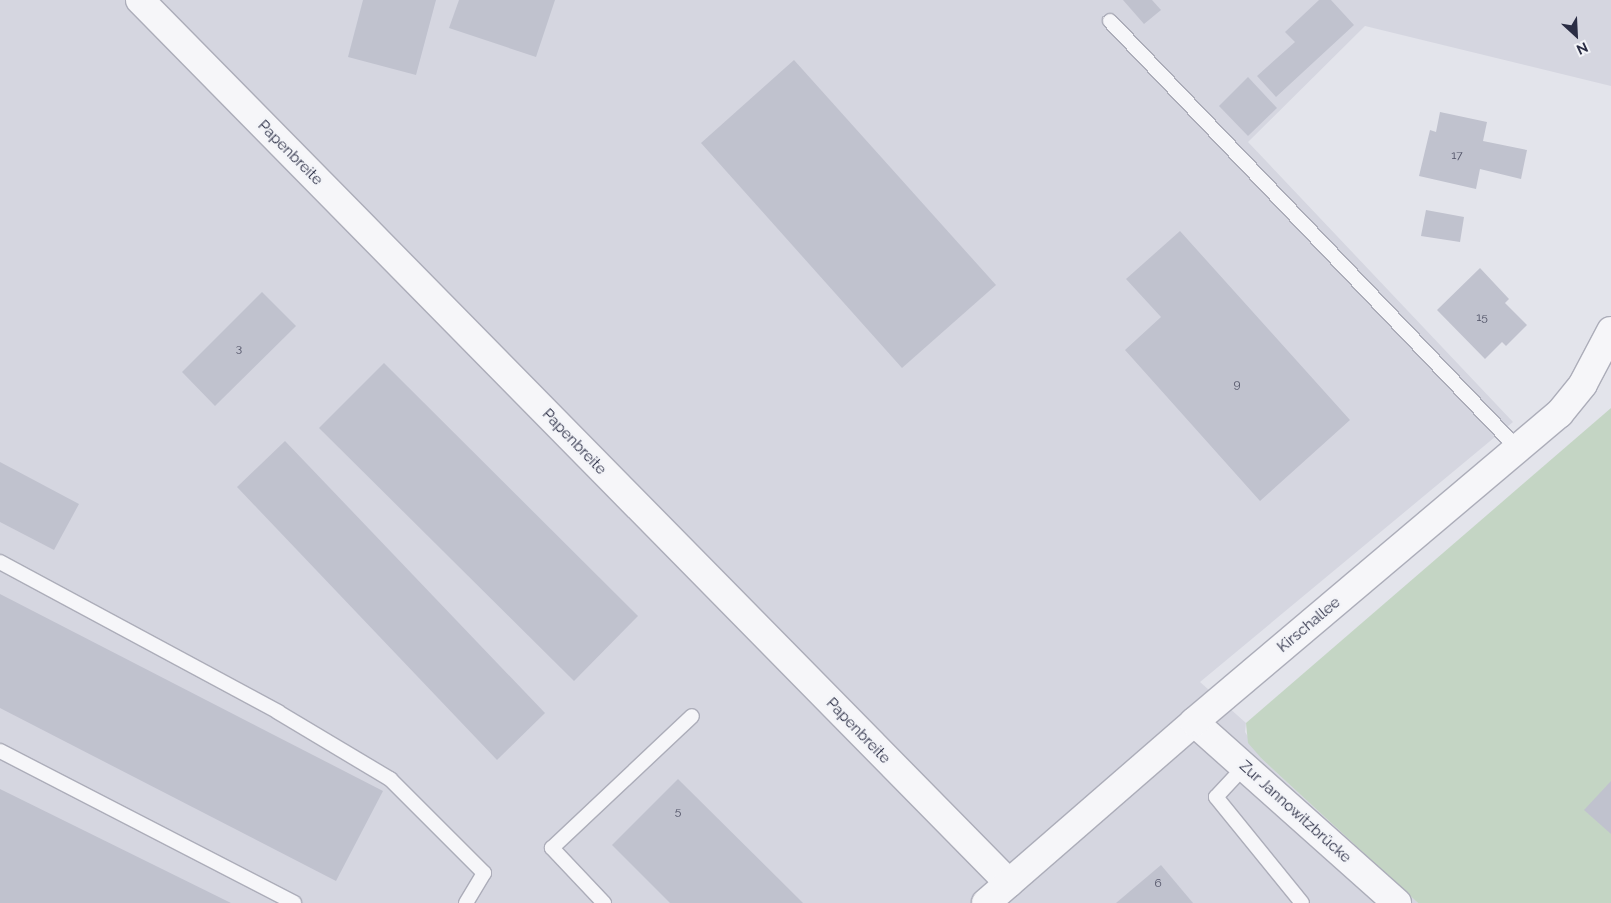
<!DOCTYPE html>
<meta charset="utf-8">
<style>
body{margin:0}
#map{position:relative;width:1611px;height:903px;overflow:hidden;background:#e3e4eb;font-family:Raleway,sans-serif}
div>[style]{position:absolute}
.built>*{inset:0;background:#d5d6e0}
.green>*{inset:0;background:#c4d5c4}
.building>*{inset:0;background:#c0c2ce}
.roads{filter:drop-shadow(1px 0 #acadb9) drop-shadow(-1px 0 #acadb9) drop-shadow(0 1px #acadb9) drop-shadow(0 -1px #acadb9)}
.service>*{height:14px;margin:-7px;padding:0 7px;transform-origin:7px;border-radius:7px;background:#f6f6f9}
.minor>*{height:28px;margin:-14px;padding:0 14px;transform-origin:14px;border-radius:14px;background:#f6f6f9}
span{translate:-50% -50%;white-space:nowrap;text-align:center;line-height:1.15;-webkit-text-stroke:4.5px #f3f4f8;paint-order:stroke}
.number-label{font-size:12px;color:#505266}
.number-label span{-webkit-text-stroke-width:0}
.street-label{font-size:15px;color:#2a2d44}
.north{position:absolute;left:1551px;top:10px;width:50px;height:50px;-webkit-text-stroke:4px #f3f4f8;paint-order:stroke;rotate:155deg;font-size:14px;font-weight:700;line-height:20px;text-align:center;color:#2a2d44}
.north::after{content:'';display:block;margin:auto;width:18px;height:22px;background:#2a2d44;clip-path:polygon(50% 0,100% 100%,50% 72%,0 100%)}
</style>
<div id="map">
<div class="built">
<i style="clip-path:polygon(0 0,1611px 0,1611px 86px,1365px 26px,1248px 142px,1513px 422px,1200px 682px,1246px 723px,1245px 732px,1262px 759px,1418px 903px,0 903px)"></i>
</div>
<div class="green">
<i style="clip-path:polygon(1611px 408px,1611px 903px,1418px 903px,1262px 759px,1248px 743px,1246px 723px)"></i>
</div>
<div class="building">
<i style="clip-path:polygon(363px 0,436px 0,416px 75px,348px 57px)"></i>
<i style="clip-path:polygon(459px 0,555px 0,536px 57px,449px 28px)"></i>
<i style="clip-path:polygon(1123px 0,1152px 0,1161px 10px,1144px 24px)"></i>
<i style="clip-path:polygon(1319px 0,1331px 0,1354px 25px,1276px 97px,1257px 76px,1295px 42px,1285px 32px)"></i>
<i style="clip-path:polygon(794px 60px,996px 285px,902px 368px,701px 143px)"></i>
<i style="clip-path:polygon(1248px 77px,1277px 108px,1248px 136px,1219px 106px)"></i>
<i style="clip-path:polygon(1440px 112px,1487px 122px,1483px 141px,1527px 150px,1521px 179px,1480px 169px,1476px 189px,1419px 176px,1430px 130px,1436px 132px)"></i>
<i style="clip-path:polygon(1426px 210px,1464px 217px,1460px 242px,1421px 236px)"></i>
<i style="clip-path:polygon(1180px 231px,1350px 420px,1260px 501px,1125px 350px,1161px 317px,1126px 279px)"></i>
<i style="clip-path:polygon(1480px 268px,1509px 299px,1505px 303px,1527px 325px,1506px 346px,1502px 342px,1485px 359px,1437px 310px)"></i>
<i style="clip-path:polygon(262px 292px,296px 326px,215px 406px,182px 372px)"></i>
<i style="clip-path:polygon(384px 363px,638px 616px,574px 681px,319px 428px)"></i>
<i style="clip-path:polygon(285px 441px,545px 713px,497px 760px,237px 487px)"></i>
<i style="clip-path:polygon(0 462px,79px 504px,54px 550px,0 522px)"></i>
<i style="clip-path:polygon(0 594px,383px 791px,336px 881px,0 708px)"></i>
<i style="clip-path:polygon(678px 779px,803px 903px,670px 903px,612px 845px)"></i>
<i style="clip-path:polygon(1611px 781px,1611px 834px,1584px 810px)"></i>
<i style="clip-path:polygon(0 789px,231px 903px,0 903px)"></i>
<i style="clip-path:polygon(1161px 865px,1193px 903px,1116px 903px)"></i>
</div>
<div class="roads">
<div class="service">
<i style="left:1110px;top:21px;width:591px;rotate:46.37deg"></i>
<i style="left:0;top:562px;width:316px;rotate:28.3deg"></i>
<i style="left:278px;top:712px;width:131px;rotate:30.9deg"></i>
<i style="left:390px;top:779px;width:133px;rotate:45deg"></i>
<i style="left:484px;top:873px;width:35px;rotate:121deg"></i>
<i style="left:0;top:751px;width:331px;rotate:27.3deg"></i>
<i style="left:1244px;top:767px;width:41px;rotate:133deg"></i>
<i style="left:1216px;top:797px;width:136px;rotate:50.9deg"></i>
<i style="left:604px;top:903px;width:76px;rotate:-133.4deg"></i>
<i style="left:552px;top:848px;width:192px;rotate:-43.3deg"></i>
</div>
<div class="minor">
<i style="left:140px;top:0;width:1239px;rotate:45.46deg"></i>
<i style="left:1194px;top:722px;width:272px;rotate:41.7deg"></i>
<i style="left:986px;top:903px;width:276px;rotate:-41deg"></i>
<i style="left:1194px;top:722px;width:478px;rotate:-40.2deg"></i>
<i style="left:1559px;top:414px;width:38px;rotate:-51deg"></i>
<i style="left:1583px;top:384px;width:60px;rotate:-62.2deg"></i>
</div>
</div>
<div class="number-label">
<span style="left:1457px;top:156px">17</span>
<span style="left:1482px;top:318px">15</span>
<span style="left:239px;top:349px">3</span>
<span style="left:1237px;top:385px">9</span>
<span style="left:678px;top:812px">5</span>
<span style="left:1158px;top:884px">6</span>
</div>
<div class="street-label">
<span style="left:290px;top:153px;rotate:45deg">Papenbreite</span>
<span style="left:574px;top:442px;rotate:46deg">Papenbreite</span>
<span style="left:1309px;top:625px;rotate:-40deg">Kirschallee</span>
<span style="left:858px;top:731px;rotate:46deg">Papenbreite</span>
<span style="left:1295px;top:812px;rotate:42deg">Zur Jannowitzbrücke</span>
</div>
<div class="north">N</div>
</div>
